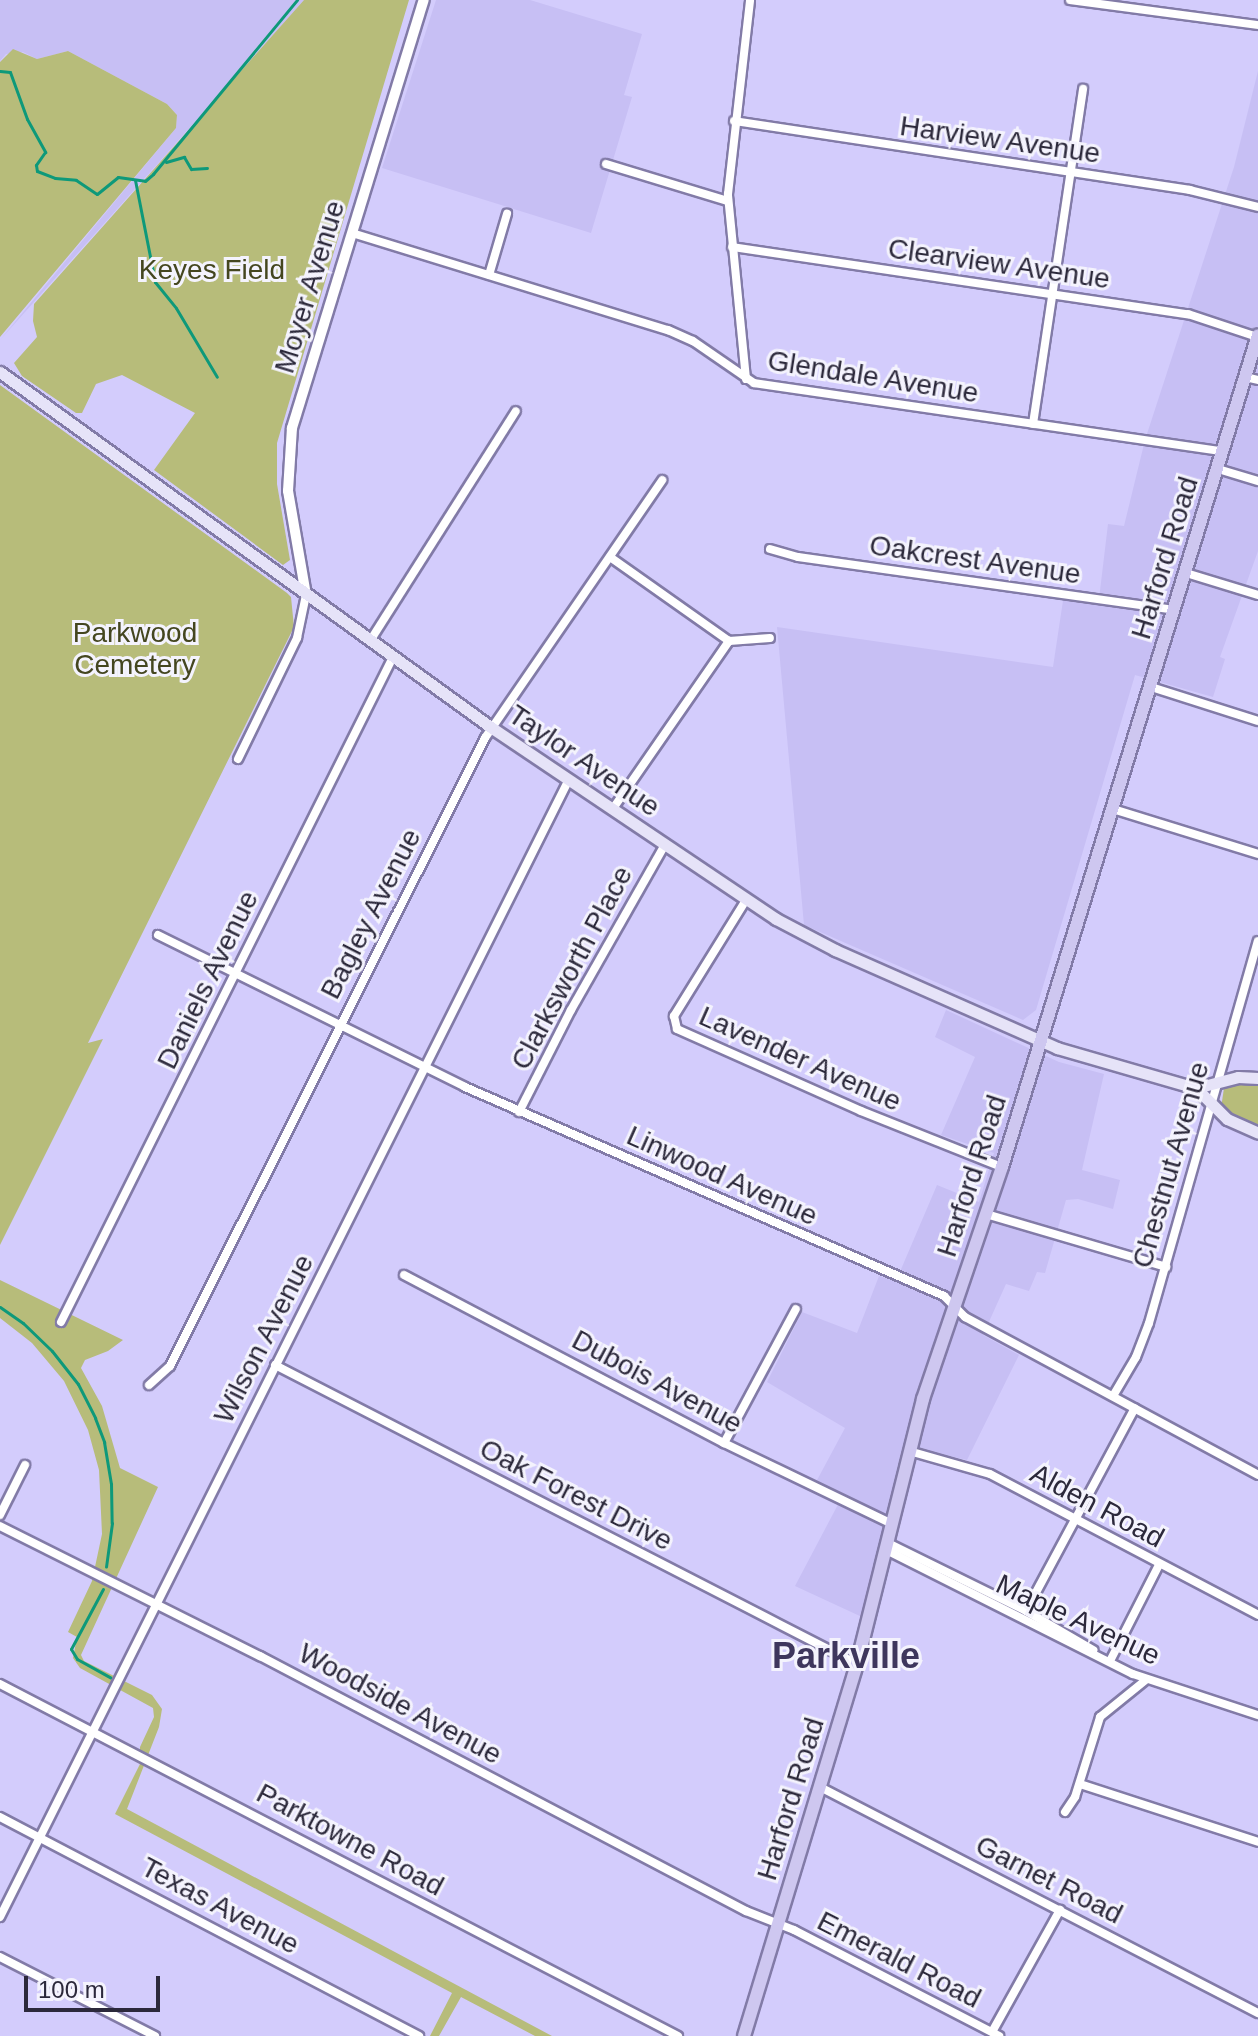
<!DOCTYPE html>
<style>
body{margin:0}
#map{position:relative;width:1258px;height:2036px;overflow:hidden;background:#d3ccfc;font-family:Helvetica,sans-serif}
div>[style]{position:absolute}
.built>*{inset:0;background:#c7bff4}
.green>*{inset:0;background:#b7bc7a}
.stream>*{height:3px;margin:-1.5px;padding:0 1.5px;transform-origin:1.5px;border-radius:1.5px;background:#0e997a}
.roads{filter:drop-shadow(2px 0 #827ba7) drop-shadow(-2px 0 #827ba7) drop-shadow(0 2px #827ba7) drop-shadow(0 -2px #827ba7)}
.minor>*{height:8px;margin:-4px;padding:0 4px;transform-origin:4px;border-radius:4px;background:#fff}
.tertiary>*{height:10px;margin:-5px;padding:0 5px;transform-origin:5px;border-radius:5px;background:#fff}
.secondary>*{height:11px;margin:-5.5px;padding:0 5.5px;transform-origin:5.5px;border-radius:5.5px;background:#e6e3f8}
.primary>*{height:12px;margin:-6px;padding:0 6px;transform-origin:6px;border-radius:6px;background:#cec7f0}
span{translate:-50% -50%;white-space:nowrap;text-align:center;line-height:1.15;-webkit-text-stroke:6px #f4f3fd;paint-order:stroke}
.street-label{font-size:28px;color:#2c293b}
.park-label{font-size:28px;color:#44461f}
.district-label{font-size:36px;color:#3e365d;font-weight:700}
.scale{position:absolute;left:24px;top:1976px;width:136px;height:36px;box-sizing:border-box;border:4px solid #2c293b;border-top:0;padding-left:10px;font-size:24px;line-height:28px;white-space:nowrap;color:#2c293b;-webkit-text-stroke:6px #f4f3fd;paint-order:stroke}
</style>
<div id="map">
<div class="built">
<i style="clip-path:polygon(0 0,304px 0,0 340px,176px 128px,177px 115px,167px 104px,68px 51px,37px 59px,23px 52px,6px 54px,0 61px)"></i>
<i style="clip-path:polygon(436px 0,530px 0,642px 34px,624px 95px,632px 97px,591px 233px,382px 168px)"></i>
<i style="clip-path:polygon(1258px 71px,1258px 551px,1220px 657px,1225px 659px,1213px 697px,1135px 675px,1036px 1010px,1023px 1020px,804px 925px,777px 627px,1053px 667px,1064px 594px,1099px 599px,1108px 524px,1124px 526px,1145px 440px,1234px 167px)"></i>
<i style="clip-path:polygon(946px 1010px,1059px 1062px,1104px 1074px,1082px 1170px,1120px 1180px,1113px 1209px,1078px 1199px,1066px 1200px,1045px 1273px,1037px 1272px,1029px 1291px,1006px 1284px,983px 1335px,1019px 1355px,967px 1460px,903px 1445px,862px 1617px,795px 1586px,843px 1495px,816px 1482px,845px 1428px,767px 1382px,802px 1312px,857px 1333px,879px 1276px,896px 1281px,937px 1185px,979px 1202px,994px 1153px,941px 1135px,975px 1057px,935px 1037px)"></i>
</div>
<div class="green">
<i style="clip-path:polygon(304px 0,409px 0,277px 443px,277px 484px,290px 560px,283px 565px,154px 470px,195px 413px,122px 375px,96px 384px,82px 413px,76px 413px,22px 376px,14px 363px,37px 337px,33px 321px,34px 304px)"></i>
<i style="clip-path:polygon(13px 49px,37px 59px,68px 51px,167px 104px,177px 115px,176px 128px,0 337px,0 62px)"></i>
<i style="clip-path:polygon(0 385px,287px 593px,291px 597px,294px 627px,88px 1043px,103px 1039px,0 1245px)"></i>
<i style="clip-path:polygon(1235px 1082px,1258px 1082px,1258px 1128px,1226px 1114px,1221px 1108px,1224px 1088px)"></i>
<i style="clip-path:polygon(0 1280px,123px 1340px,108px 1351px,85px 1360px,81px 1368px,102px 1406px,120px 1468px,158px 1487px,81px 1655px,84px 1661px,152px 1695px,162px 1709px,159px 1727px,127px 1809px,552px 2036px,535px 2036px,461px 1997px,439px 2036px,430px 2036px,452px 1993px,115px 1814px,140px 1764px,140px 1747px,154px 1717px,153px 1708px,80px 1668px,73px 1658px,77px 1637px,68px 1632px,92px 1581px,102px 1534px,99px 1470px,88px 1430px,64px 1381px,32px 1343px,0 1318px)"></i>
</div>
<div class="stream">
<i style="left:0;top:71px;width:10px;rotate:6deg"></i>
<i style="left:10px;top:72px;width:50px;rotate:70.1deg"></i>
<i style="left:27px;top:119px;width:38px;rotate:61deg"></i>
<i style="left:45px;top:152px;width:16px;rotate:125deg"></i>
<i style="left:36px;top:165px;width:6px;rotate:81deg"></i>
<i style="left:37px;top:171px;width:19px;rotate:21deg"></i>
<i style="left:55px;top:178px;width:21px;rotate:5deg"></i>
<i style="left:76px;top:180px;width:25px;rotate:34deg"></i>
<i style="left:97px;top:194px;width:27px;rotate:-39deg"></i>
<i style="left:118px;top:177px;width:27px;rotate:8deg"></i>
<i style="left:145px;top:181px;width:11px;rotate:-41deg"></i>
<i style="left:153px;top:174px;width:226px;rotate:-50.4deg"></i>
<i style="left:166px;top:162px;width:19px;rotate:-16deg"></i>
<i style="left:184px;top:157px;width:14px;rotate:60deg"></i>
<i style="left:191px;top:169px;width:16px;rotate:-4deg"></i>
<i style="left:135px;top:180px;width:104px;rotate:78.9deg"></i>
<i style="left:155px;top:282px;width:33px;rotate:51deg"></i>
<i style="left:176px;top:308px;width:80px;rotate:59.3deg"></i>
<i style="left:0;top:1307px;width:28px;rotate:35deg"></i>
<i style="left:23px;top:1323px;width:40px;rotate:44deg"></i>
<i style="left:52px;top:1351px;width:42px;rotate:51.8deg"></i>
<i style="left:78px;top:1384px;width:38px;rotate:63deg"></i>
<i style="left:95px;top:1418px;width:26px;rotate:69deg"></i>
<i style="left:104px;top:1442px;width:43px;rotate:80.5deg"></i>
<i style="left:111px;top:1484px;width:39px;rotate:89deg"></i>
<i style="left:112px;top:1523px;width:44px;rotate:97.8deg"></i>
<i style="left:103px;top:1589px;width:68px;rotate:118.1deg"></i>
<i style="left:71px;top:1649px;width:12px;rotate:59deg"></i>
<i style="left:77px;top:1659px;width:38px;rotate:29deg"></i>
</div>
<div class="roads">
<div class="minor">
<i style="left:1070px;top:0;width:190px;rotate:7.6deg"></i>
<i style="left:734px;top:121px;width:461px;rotate:8.6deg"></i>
<i style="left:1190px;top:190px;width:70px;rotate:14deg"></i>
<i style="left:606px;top:164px;width:127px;rotate:16.9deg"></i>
<i style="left:352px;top:233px;width:331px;rotate:17.1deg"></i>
<i style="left:668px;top:330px;width:27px;rotate:24deg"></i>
<i style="left:693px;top:341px;width:74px;rotate:34.5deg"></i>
<i style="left:754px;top:383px;width:473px;rotate:8.3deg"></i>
<i style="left:732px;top:247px;width:461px;rotate:8.4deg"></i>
<i style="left:1188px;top:314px;width:73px;rotate:18.4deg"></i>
<i style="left:489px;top:275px;width:64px;rotate:-73.6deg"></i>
<i style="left:1245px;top:377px;width:13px;rotate:13deg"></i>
<i style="left:746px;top:379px;width:186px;rotate:-95.6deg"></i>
<i style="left:728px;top:194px;width:195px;rotate:-83.5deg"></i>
<i style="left:1033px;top:424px;width:339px;rotate:-81.5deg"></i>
<i style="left:1218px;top:469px;width:42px;rotate:16.7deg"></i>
<i style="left:770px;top:549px;width:29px;rotate:16deg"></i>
<i style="left:798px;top:557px;width:380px;rotate:8deg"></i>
<i style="left:610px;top:557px;width:146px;rotate:35.2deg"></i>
<i style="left:729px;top:641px;width:41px;rotate:-4.2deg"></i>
<i style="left:1186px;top:573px;width:75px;rotate:17deg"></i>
<i style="left:370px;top:641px;width:272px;rotate:-57.6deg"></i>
<i style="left:1151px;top:687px;width:112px;rotate:17.6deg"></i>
<i style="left:238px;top:759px;width:135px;rotate:-64deg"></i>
<i style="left:297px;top:638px;width:44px;rotate:-78.2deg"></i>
<i style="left:1113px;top:809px;width:152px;rotate:17.2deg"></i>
<i style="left:612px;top:810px;width:206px;rotate:-55.3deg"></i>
<i style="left:746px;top:900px;width:137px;rotate:121.8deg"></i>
<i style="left:674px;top:1016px;width:13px;rotate:77deg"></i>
<i style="left:677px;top:1029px;width:201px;rotate:24deg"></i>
<i style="left:861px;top:1111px;width:152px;rotate:21.7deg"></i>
<i style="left:158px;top:935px;width:343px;rotate:26.3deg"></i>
<i style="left:465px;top:1087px;width:523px;rotate:23.57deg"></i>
<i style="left:944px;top:1296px;width:30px;rotate:45deg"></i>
<i style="left:965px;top:1317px;width:333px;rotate:28.3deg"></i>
<i style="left:519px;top:1112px;width:114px;rotate:-63deg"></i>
<i style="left:571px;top:1010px;width:189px;rotate:-60.4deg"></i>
<i style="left:986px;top:1214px;width:188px;rotate:16.4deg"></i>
<i style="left:404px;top:1275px;width:361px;rotate:27.7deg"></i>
<i style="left:724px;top:1443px;width:187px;rotate:25.7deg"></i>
<i style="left:61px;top:1322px;width:743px;rotate:-63.47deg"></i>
<i style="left:275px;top:1365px;width:654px;rotate:27.19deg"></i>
<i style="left:149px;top:1385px;width:28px;rotate:-42deg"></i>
<i style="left:170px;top:1366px;width:703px;rotate:-63.36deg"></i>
<i style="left:485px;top:738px;width:313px;rotate:-55.5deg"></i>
<i style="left:1113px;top:1396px;width:45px;rotate:-59.5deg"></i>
<i style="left:1136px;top:1357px;width:36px;rotate:-69deg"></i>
<i style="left:1149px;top:1323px;width:397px;rotate:-74.1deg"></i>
<i style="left:724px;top:1443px;width:152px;rotate:-61.8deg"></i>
<i style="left:909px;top:1451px;width:84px;rotate:15.9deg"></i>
<i style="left:990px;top:1474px;width:303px;rotate:27.7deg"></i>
<i style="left:0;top:1515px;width:56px;rotate:-63.4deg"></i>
<i style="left:0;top:1526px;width:291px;rotate:26.6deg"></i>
<i style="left:260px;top:1656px;width:549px;rotate:27.69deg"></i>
<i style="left:746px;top:1911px;width:52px;rotate:21.6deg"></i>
<i style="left:794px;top:1930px;width:231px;rotate:27.3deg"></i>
<i style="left:888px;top:1543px;width:154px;rotate:26.2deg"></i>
<i style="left:1026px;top:1611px;width:78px;rotate:30.2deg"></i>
<i style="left:886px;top:1550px;width:276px;rotate:26.7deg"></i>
<i style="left:1133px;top:1674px;width:132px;rotate:18.2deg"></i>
<i style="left:1026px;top:1611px;width:230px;rotate:-61.8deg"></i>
<i style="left:1110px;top:1661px;width:108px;rotate:-63deg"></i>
<i style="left:0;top:1684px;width:764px;rotate:27.44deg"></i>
<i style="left:1080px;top:1784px;width:187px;rotate:18deg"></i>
<i style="left:820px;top:1787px;width:493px;rotate:27.3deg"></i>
<i style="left:1065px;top:1812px;width:18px;rotate:-56deg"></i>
<i style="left:1075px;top:1797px;width:84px;rotate:-72.6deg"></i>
<i style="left:1100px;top:1717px;width:60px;rotate:-39deg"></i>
<i style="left:0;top:1817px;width:473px;rotate:27.6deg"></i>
<i style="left:0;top:1917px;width:1270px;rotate:-63.43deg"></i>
<i style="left:0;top:1957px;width:174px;rotate:27deg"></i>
<i style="left:992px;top:2032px;width:140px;rotate:-60.9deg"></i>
</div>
<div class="tertiary">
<i style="left:306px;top:595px;width:106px;rotate:-99.8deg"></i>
<i style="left:288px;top:491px;width:63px;rotate:-86.4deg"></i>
<i style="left:292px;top:428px;width:448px;rotate:-72.9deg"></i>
</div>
<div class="secondary">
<i style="left:0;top:372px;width:607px;rotate:35.89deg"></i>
<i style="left:492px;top:728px;width:342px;rotate:33.9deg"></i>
<i style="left:776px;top:919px;width:67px;rotate:27.7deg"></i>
<i style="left:835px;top:950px;width:243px;rotate:23.8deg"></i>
<i style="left:1057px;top:1048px;width:145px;rotate:16.1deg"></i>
<i style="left:1196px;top:1088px;width:44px;rotate:45deg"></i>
<i style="left:1227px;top:1119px;width:34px;rotate:24deg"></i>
<i style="left:1196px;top:1088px;width:43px;rotate:-14.7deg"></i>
<i style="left:1238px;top:1077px;width:20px;rotate:3deg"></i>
</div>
<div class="primary">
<i style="left:744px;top:2036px;width:389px;rotate:-73.1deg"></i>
<i style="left:857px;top:1664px;width:273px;rotate:-76deg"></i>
<i style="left:923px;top:1399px;width:245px;rotate:-71.2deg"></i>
<i style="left:1002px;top:1167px;width:870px;rotate:-72.9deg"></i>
</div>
</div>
<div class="street-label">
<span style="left:1000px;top:140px;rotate:8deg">Harview Avenue</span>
<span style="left:999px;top:264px;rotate:8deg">Clearview Avenue</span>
<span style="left:310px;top:287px;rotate:-73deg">Moyer Avenue</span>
<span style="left:873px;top:377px;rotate:9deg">Glendale Avenue</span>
<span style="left:1165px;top:558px;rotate:-73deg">Harford Road</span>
<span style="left:975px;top:560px;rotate:8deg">Oakcrest Avenue</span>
<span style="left:584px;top:761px;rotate:34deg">Taylor Avenue</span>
<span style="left:371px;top:914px;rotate:-63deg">Bagley Avenue</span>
<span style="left:572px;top:968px;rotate:-62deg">Clarksworth Place</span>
<span style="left:208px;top:980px;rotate:-64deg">Daniels Avenue</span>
<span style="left:800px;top:1059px;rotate:24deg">Lavender Avenue</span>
<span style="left:1171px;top:1165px;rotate:-74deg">Chestnut Avenue</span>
<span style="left:722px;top:1176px;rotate:24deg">Linwood Avenue</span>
<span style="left:972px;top:1176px;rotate:-72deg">Harford Road</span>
<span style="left:264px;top:1339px;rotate:-63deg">Wilson Avenue</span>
<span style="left:657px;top:1382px;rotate:28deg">Dubois Avenue</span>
<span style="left:576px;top:1495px;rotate:27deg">Oak Forest Drive</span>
<span style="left:1097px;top:1506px;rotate:28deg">Alden Road</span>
<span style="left:1078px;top:1620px;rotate:25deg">Maple Avenue</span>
<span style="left:400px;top:1704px;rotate:28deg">Woodside Avenue</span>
<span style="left:791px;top:1799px;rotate:-73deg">Harford Road</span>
<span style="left:350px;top:1840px;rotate:28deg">Parktowne Road</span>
<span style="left:1049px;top:1880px;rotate:27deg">Garnet Road</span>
<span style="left:220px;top:1906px;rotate:28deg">Texas Avenue</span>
<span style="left:899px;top:1960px;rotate:27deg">Emerald Road</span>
</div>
<div class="park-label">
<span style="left:212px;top:270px">Keyes Field</span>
<span style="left:135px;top:649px">Parkwood<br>Cemetery</span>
</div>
<div class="district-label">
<span style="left:846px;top:1656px">Parkville</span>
</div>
<div class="scale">100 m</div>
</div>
